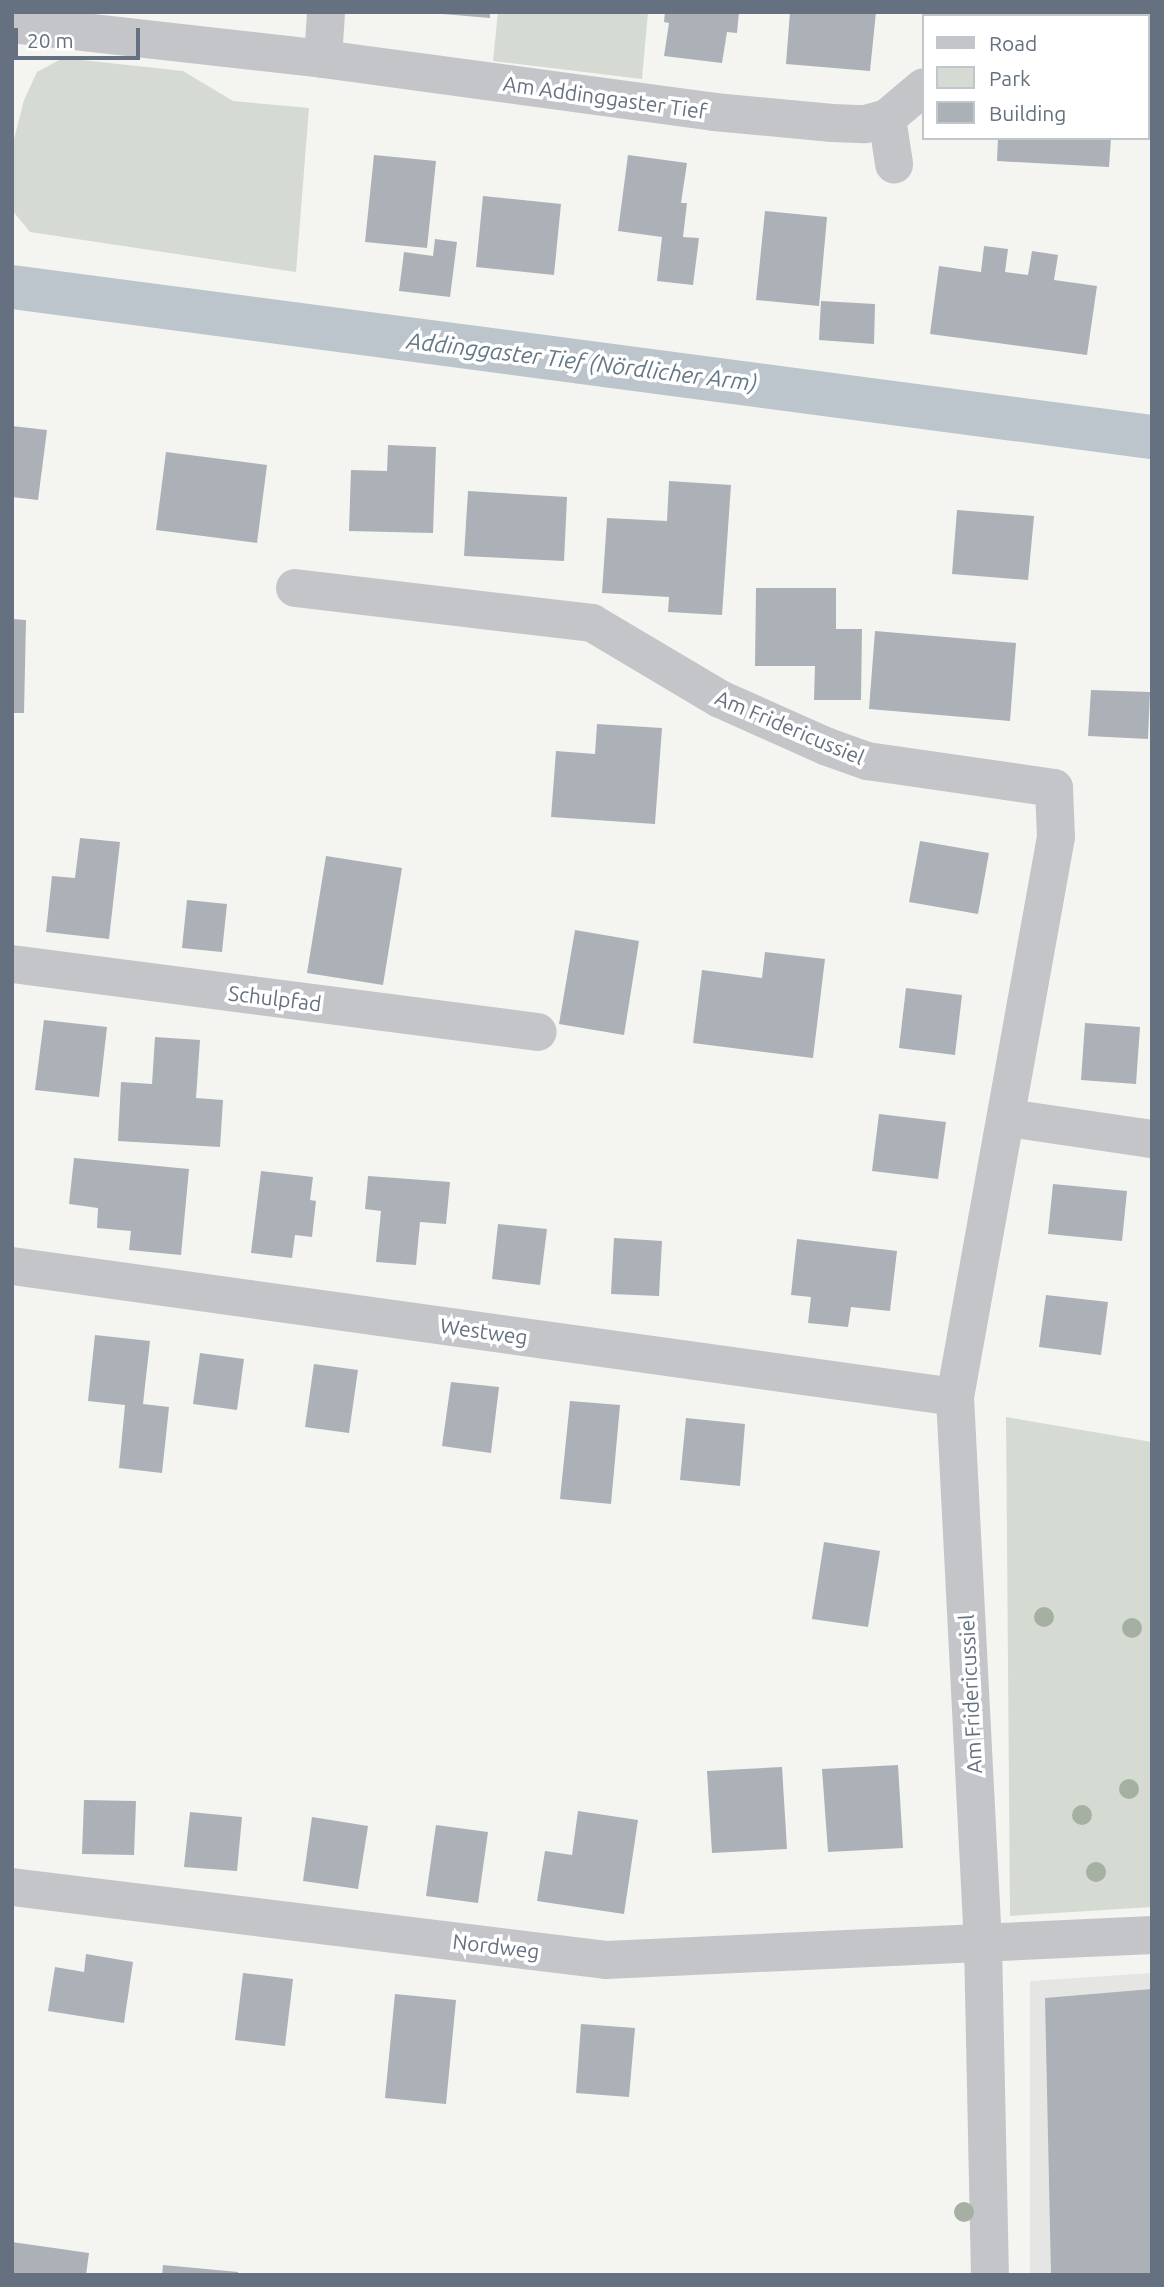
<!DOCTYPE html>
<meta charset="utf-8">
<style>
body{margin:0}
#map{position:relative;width:1164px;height:2287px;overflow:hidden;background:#f4f5f1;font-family:Ubuntu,sans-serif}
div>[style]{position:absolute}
.built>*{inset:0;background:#e5e6e4}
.green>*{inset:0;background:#d5dbd2}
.canal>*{height:44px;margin:-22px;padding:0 22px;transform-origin:22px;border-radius:22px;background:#bbc5cb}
.building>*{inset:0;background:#abb1b6}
.minor>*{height:38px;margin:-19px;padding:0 19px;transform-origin:19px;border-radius:19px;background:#c3c5c9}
.trees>*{width:20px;height:20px;margin:-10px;border-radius:50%;background:#a5b0a3}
span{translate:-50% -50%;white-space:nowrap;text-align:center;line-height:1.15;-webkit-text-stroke:7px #fff;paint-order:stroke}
.street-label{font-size:21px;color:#657180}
.water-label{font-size:23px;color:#657885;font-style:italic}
.frame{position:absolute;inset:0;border:14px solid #657180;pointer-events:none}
.legend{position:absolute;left:922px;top:14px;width:228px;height:126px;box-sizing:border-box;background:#fff;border:2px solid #c1c6cc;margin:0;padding:9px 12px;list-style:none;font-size:21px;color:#657180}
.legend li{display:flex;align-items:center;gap:14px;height:35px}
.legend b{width:35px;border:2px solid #c1c6cc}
.scale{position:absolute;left:14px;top:28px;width:126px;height:32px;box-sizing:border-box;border:4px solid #657180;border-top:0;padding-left:9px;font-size:21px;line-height:24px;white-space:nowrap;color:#657180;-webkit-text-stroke:5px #fff;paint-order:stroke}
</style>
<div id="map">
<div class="built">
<i style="clip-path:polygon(1152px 1973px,1152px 2275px,1030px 2275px,1030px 1981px)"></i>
</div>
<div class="green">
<i style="clip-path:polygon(498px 12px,648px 12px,642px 79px,493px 61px)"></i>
<i style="clip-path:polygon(63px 58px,183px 71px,233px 101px,309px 108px,296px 272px,30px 232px,12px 210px,12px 147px,24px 100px,37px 72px)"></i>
<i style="clip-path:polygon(1006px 1417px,1152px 1442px,1152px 1907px,1010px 1916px)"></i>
</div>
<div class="canal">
<i style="left:12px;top:287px;width:1150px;rotate:7.5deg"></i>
</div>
<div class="building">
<i style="clip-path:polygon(419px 12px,490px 12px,490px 18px)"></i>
<i style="clip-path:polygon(665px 12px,739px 12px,737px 33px,727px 32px,722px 63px,664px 56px,669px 23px,664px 22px)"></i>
<i style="clip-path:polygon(790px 12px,876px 12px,870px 71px,786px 64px)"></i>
<i style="clip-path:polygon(1002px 12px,1079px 12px,1079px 16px,1001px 16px)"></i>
<i style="clip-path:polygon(998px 138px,1111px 138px,1109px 167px,997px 161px)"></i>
<i style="clip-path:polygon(374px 155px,436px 161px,427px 248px,365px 242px)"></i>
<i style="clip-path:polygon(628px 155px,687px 163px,681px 203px,687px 203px,683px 237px,699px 238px,693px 285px,657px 281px,662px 237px,618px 231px)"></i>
<i style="clip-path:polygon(483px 196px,561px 204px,554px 275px,476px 267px)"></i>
<i style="clip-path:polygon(765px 211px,827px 217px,819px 306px,756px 300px)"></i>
<i style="clip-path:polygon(435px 239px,457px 242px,450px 297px,399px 291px,404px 252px,433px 256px)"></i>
<i style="clip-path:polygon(984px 246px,1008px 249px,1005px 272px,1028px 275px,1032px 251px,1058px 255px,1054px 280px,1097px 286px,1087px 355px,930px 334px,939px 266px,981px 272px)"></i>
<i style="clip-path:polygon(821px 301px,875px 304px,874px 344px,819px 340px)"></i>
<i style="clip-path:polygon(12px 426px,47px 430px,38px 500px,12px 497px)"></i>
<i style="clip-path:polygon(388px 445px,436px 447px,433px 533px,349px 531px,351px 470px,387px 471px)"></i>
<i style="clip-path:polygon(166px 452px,267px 465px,257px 543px,156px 530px)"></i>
<i style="clip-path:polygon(669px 481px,731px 485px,722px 615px,668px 612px,669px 597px,602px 593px,607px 518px,667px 521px)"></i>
<i style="clip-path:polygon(468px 491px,567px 497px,564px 561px,464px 556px)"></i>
<i style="clip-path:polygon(957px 510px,1034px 516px,1028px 580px,952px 574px)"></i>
<i style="clip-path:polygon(756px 588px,836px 588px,836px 629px,862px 629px,861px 700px,814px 700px,815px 666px,755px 666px)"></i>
<i style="clip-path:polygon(12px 619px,26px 620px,24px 713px,12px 713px)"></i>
<i style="clip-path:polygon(875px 631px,1016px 643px,1010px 721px,869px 709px)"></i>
<i style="clip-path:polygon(1091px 690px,1150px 692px,1148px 739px,1088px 736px)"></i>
<i style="clip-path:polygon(597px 724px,662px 728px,655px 824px,551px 817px,556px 751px,595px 754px)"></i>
<i style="clip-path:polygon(80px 838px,120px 842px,109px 939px,46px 932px,52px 876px,75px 878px)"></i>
<i style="clip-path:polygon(920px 841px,989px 853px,978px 914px,909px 902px)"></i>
<i style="clip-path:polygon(326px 856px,402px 868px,383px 985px,307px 973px)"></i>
<i style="clip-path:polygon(187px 900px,227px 904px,222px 952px,182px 948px)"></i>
<i style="clip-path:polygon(575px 930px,639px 941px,624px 1035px,559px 1024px)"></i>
<i style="clip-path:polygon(765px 952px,825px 959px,813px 1058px,693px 1043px,702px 970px,762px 978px)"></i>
<i style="clip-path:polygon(906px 988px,962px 995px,955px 1055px,899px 1048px)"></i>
<i style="clip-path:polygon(44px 1020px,107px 1027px,99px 1097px,35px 1090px)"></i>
<i style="clip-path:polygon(1085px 1023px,1140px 1027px,1136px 1084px,1081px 1080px)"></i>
<i style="clip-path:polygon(155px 1037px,200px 1040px,196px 1098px,223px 1100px,220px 1147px,118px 1141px,121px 1082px,152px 1084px)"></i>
<i style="clip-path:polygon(879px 1114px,946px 1122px,938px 1179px,872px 1171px)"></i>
<i style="clip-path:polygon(74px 1158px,189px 1169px,181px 1255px,129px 1250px,131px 1231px,97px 1228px,98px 1208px,69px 1204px)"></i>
<i style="clip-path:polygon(261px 1171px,313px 1177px,310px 1200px,316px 1201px,312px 1237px,295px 1235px,292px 1258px,251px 1253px)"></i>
<i style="clip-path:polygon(368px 1176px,450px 1182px,446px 1224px,420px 1222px,416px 1265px,376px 1262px,381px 1211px,365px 1209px)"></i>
<i style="clip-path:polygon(1053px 1184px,1127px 1191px,1122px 1241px,1048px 1234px)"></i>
<i style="clip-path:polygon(498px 1224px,547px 1229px,540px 1285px,492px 1279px)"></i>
<i style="clip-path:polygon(614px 1238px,662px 1241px,659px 1296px,611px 1294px)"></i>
<i style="clip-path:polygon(797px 1239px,897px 1251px,890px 1311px,851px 1307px,848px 1327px,808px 1323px,811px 1297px,791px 1295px)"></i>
<i style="clip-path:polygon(1046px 1295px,1108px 1302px,1101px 1355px,1039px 1347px)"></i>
<i style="clip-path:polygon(95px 1335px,150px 1341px,143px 1404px,169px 1407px,162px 1473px,119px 1468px,125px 1405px,88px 1401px)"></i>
<i style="clip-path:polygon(200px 1353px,244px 1359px,237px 1410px,193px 1404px)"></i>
<i style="clip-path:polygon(314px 1364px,358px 1370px,349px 1433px,305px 1427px)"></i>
<i style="clip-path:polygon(451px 1382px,499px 1387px,491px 1453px,442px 1446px)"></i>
<i style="clip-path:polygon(570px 1401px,620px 1405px,611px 1504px,560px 1499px)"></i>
<i style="clip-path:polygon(686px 1418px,745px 1424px,740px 1486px,680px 1480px)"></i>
<i style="clip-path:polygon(824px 1542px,880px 1551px,868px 1627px,812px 1619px)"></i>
<i style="clip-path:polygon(898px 1765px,903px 1848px,828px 1852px,822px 1769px)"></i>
<i style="clip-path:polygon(782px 1767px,787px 1849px,712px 1853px,707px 1771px)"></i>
<i style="clip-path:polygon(84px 1800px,136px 1801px,134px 1855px,82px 1854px)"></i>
<i style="clip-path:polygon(578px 1811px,638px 1820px,624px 1914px,537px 1901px,545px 1851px,572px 1855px)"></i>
<i style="clip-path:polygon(190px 1812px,242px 1817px,237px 1871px,184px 1867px)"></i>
<i style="clip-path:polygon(312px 1817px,368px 1826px,358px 1889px,303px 1881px)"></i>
<i style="clip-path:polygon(436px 1825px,488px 1832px,478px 1903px,426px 1896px)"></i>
<i style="clip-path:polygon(86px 1954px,133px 1962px,124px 2023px,48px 2011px,55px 1967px,84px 1972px)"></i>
<i style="clip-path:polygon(243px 1973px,293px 1979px,285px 2046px,235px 2040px)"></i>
<i style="clip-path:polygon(1152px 1989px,1152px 2275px,1051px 2275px,1045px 1998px)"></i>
<i style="clip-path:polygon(395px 1994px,456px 2000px,446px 2104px,385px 2098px)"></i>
<i style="clip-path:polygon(581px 2024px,635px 2028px,629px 2097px,576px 2093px)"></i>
<i style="clip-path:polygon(12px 2242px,89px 2253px,86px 2275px,12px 2275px)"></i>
<i style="clip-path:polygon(163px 2265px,238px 2272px,238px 2275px,162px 2275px)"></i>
</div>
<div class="minor">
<i style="left:943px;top:16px;width:4px;rotate:-90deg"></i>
<i style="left:12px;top:24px;width:313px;rotate:6.4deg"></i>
<i style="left:323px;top:59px;width:47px;rotate:-86.3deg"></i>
<i style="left:323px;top:59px;width:395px;rotate:7.7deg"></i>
<i style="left:714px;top:112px;width:119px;rotate:5.3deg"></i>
<i style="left:832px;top:123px;width:33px;rotate:2deg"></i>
<i style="left:865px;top:124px;width:23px;rotate:-15deg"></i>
<i style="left:887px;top:118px;width:47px;rotate:81.3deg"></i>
<i style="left:887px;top:118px;width:48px;rotate:-40deg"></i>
<i style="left:295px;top:588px;width:299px;rotate:6.7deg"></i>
<i style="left:592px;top:623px;width:149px;rotate:30.7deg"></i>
<i style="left:720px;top:699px;width:115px;rotate:24.1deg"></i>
<i style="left:825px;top:746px;width:45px;rotate:19.7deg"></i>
<i style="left:867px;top:761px;width:189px;rotate:8.2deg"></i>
<i style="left:1054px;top:788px;width:49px;rotate:87.7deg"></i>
<i style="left:1056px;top:837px;width:569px;rotate:100.22deg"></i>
<i style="left:955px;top:1397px;width:548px;rotate:87.07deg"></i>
<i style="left:983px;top:1944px;width:331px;rotate:88.8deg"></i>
<i style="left:12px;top:964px;width:530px;rotate:7.37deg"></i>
<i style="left:1008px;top:1118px;width:146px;rotate:8.3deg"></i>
<i style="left:12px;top:1266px;width:952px;rotate:7.91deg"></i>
<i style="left:12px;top:1887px;width:598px;rotate:7.01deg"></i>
<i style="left:606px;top:1960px;width:547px;rotate:-2.62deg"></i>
</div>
<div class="trees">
<i style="left:1044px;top:1617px"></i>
<i style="left:1132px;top:1628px"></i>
<i style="left:1129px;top:1789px"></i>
<i style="left:1082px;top:1815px"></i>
<i style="left:1096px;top:1872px"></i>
<i style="left:964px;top:2212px"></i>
</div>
<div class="street-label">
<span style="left:605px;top:97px;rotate:8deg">Am Addinggaster Tief</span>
<span style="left:790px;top:727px;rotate:23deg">Am Fridericussiel</span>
<span style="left:275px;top:998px;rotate:7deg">Schulpfad</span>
<span style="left:484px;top:1331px;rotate:8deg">Westweg</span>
<span style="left:970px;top:1694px;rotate:-93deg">Am Fridericussiel</span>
<span style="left:496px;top:1946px;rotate:7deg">Nordweg</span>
</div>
<div class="water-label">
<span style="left:582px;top:362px;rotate:7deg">Addinggaster Tief (Nördlicher Arm)</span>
</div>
<div class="frame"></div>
<ul class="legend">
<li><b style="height:9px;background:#c3c5c9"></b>Road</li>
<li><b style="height:19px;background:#d5dbd2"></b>Park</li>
<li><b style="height:19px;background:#abb1b6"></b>Building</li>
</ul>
<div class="scale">20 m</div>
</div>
